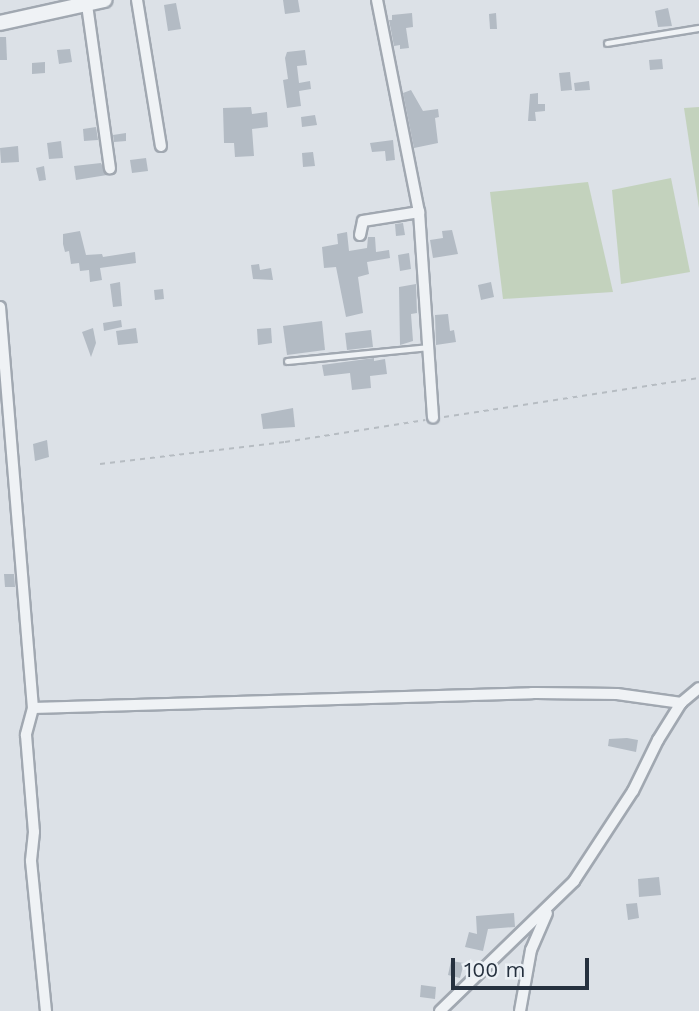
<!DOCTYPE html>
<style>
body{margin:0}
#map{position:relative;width:699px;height:1011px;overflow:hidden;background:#dce1e7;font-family:"Work Sans",sans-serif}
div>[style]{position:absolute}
.green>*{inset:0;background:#c3d2bd}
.building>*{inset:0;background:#b3bbc4}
.path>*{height:2px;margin-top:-1px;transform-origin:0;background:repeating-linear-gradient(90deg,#b6bcc2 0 5px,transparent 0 10px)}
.roads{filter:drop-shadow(2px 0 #a1a8b1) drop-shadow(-2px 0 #a1a8b1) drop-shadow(0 2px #a1a8b1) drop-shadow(0 -2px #a1a8b1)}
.service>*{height:5px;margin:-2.5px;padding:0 2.5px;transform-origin:2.5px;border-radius:2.5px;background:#eff2f5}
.minor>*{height:10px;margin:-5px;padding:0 5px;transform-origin:5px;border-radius:5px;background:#eff2f5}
.tertiary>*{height:14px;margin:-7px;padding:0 7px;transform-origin:7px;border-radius:7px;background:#eff2f5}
span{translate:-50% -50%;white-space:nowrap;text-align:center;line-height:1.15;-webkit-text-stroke:6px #ebf0f5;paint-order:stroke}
.scale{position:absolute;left:451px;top:958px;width:138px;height:32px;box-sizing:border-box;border:4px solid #25303e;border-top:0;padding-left:9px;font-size:21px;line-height:24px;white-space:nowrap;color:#25303e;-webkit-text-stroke:5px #ebf0f5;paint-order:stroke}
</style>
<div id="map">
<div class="green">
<i style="clip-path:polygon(699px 107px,699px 208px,684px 108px)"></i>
<i style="clip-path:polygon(671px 178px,690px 272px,621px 284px,612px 190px)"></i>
<i style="clip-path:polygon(588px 182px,613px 292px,503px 299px,490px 192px)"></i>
</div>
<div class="building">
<i style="clip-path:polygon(283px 0,298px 0,300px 12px,285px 14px)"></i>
<i style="clip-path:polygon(176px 3px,181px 29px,168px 31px,164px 5px)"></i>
<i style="clip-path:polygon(668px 8px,672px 26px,658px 27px,655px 11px)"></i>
<i style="clip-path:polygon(412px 13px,413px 27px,406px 28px,409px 48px,400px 49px,400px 45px,394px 46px,389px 20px,392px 20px,392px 15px)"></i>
<i style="clip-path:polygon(496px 13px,497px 29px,490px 29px,489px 14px)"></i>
<i style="clip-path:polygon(0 37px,6px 37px,7px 60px,0 60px)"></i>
<i style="clip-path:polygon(70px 49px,72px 62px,59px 64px,57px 50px)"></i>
<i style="clip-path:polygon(305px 50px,307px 65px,297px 66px,299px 83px,310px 81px,311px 89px,299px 91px,301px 106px,287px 108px,283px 80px,288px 79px,285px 58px,287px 52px)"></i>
<i style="clip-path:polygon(662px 59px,663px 69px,650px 70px,649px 60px)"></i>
<i style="clip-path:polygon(45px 62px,45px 73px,32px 74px,32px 63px)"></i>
<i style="clip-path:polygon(570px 72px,572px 90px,561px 91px,559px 73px)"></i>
<i style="clip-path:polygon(589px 81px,590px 90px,575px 91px,574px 83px)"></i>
<i style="clip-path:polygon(411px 90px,423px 111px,438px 109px,439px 117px,435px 118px,438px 143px,414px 148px,403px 93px)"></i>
<i style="clip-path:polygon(538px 93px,538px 104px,545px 104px,545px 111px,535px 112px,536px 121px,528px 121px,530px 94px)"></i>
<i style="clip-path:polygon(251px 107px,252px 114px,267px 112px,268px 127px,252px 129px,254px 156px,235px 157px,234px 143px,224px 143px,223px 108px)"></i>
<i style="clip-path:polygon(315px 115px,317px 125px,302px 127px,301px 117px)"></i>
<i style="clip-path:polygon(96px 127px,98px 140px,84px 141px,83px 129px)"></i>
<i style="clip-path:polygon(126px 133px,126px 141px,114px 142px,113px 135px)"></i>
<i style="clip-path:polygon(393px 140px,395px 160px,386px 161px,385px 151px,372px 152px,370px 143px)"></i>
<i style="clip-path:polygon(61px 141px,63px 158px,49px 159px,47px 143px)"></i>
<i style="clip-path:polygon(18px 146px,19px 162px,1px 163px,0 148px)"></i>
<i style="clip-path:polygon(313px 152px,315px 166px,303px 167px,302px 153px)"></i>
<i style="clip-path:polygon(146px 158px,148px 171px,132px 173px,130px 160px)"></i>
<i style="clip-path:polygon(101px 163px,107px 175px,76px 180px,74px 166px)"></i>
<i style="clip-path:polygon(44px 166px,46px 180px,39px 181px,36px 168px)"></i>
<i style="clip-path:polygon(403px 223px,405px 235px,396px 236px,395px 224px)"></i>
<i style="clip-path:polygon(452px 230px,458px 254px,433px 258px,430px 240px,443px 238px,442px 231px)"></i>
<i style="clip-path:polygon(80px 231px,86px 255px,102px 254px,103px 257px,135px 252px,136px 263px,100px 268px,102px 280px,90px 282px,89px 270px,80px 271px,79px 263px,71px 264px,69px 251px,65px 252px,63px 244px,63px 234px)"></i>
<i style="clip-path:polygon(347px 232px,349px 251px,367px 248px,368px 237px,375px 237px,376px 252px,389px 250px,390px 258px,367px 262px,369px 274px,358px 277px,363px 313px,346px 317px,336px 267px,324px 268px,322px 247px,338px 244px,337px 234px)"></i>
<i style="clip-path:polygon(409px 253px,411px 269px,400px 271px,398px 255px)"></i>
<i style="clip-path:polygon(259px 264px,260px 270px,271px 268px,273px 280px,253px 279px,251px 265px)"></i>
<i style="clip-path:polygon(120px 282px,122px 306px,113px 307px,110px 284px)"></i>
<i style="clip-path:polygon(491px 282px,494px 297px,481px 300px,478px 285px)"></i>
<i style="clip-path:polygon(416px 284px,417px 313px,411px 314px,413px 341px,400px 345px,399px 287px)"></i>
<i style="clip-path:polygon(163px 289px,164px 299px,155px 300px,154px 290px)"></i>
<i style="clip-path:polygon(448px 314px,450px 331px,454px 330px,456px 342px,436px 345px,435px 315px)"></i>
<i style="clip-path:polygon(121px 320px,122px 327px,104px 331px,103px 323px)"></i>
<i style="clip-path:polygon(322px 321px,325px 350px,287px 355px,283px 326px)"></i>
<i style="clip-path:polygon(93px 328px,96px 343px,91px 357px,82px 332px)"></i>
<i style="clip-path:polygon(136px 328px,138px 343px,118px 345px,116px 331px)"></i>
<i style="clip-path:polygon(271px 328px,272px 343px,258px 345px,257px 329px)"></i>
<i style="clip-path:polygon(371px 330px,373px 347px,347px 350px,345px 333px)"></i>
<i style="clip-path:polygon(374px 358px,374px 361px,385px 359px,387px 374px,370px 376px,371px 388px,352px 390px,350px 373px,324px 376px,322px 365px)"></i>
<i style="clip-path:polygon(293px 408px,295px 427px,263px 429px,261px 414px)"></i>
<i style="clip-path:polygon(47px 440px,49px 457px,35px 461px,33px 444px)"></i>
<i style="clip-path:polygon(4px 574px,14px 574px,15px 587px,5px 587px)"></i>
<i style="clip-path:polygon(627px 738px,638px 740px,636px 752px,608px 746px,609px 739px)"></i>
<i style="clip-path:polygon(659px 877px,661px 895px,639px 897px,638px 879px)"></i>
<i style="clip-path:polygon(637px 903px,639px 918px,628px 920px,626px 904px)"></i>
<i style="clip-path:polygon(514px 913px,515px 927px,488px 929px,483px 951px,465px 947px,469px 932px,477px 934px,476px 916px)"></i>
<i style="clip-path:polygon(451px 961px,464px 963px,460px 978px,448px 975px)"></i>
<i style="clip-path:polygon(421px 985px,436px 987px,435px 999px,420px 997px)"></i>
</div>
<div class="path">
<i style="left:444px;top:417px;width:258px;rotate:-8.7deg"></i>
<i style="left:100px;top:464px;width:186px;rotate:-6.8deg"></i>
<i style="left:285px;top:442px;width:142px;rotate:-8.9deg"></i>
</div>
<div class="roads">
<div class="service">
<i style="left:607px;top:43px;width:93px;rotate:-9.3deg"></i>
<i style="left:287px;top:361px;width:143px;rotate:-5.6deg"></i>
</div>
<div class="minor">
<i style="left:137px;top:0;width:148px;rotate:80.7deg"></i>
<i style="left:377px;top:0;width:216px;rotate:78.8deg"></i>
<i style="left:419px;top:212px;width:206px;rotate:86.1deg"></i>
<i style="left:87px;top:5px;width:165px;rotate:82deg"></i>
<i style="left:360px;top:235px;width:14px;rotate:-78deg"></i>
<i style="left:363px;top:221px;width:57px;rotate:-9.1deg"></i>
<i style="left:0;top:307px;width:402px;rotate:85.3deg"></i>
<i style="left:33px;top:708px;width:28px;rotate:105deg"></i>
<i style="left:26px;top:735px;width:97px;rotate:85.3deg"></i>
<i style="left:34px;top:832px;width:29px;rotate:96deg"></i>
<i style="left:31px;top:861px;width:151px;rotate:84.3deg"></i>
<i style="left:33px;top:708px;width:499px;rotate:-1.7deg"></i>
<i style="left:532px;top:693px;width:85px;rotate:0.7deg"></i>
<i style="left:617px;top:694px;width:65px;rotate:8deg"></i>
<i style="left:440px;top:1011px;width:187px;rotate:-44.1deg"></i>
<i style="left:574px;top:881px;width:108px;rotate:-56.8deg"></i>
<i style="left:633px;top:791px;width:57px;rotate:-63.9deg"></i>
<i style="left:658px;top:740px;width:44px;rotate:-58.1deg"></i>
<i style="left:681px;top:703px;width:23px;rotate:-40deg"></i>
<i style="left:520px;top:1011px;width:62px;rotate:-79.8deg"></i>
<i style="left:531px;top:950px;width:40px;rotate:-66.6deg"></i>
</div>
<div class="tertiary">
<i style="left:0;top:23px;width:107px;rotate:-12.5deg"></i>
</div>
</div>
<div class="scale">100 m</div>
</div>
